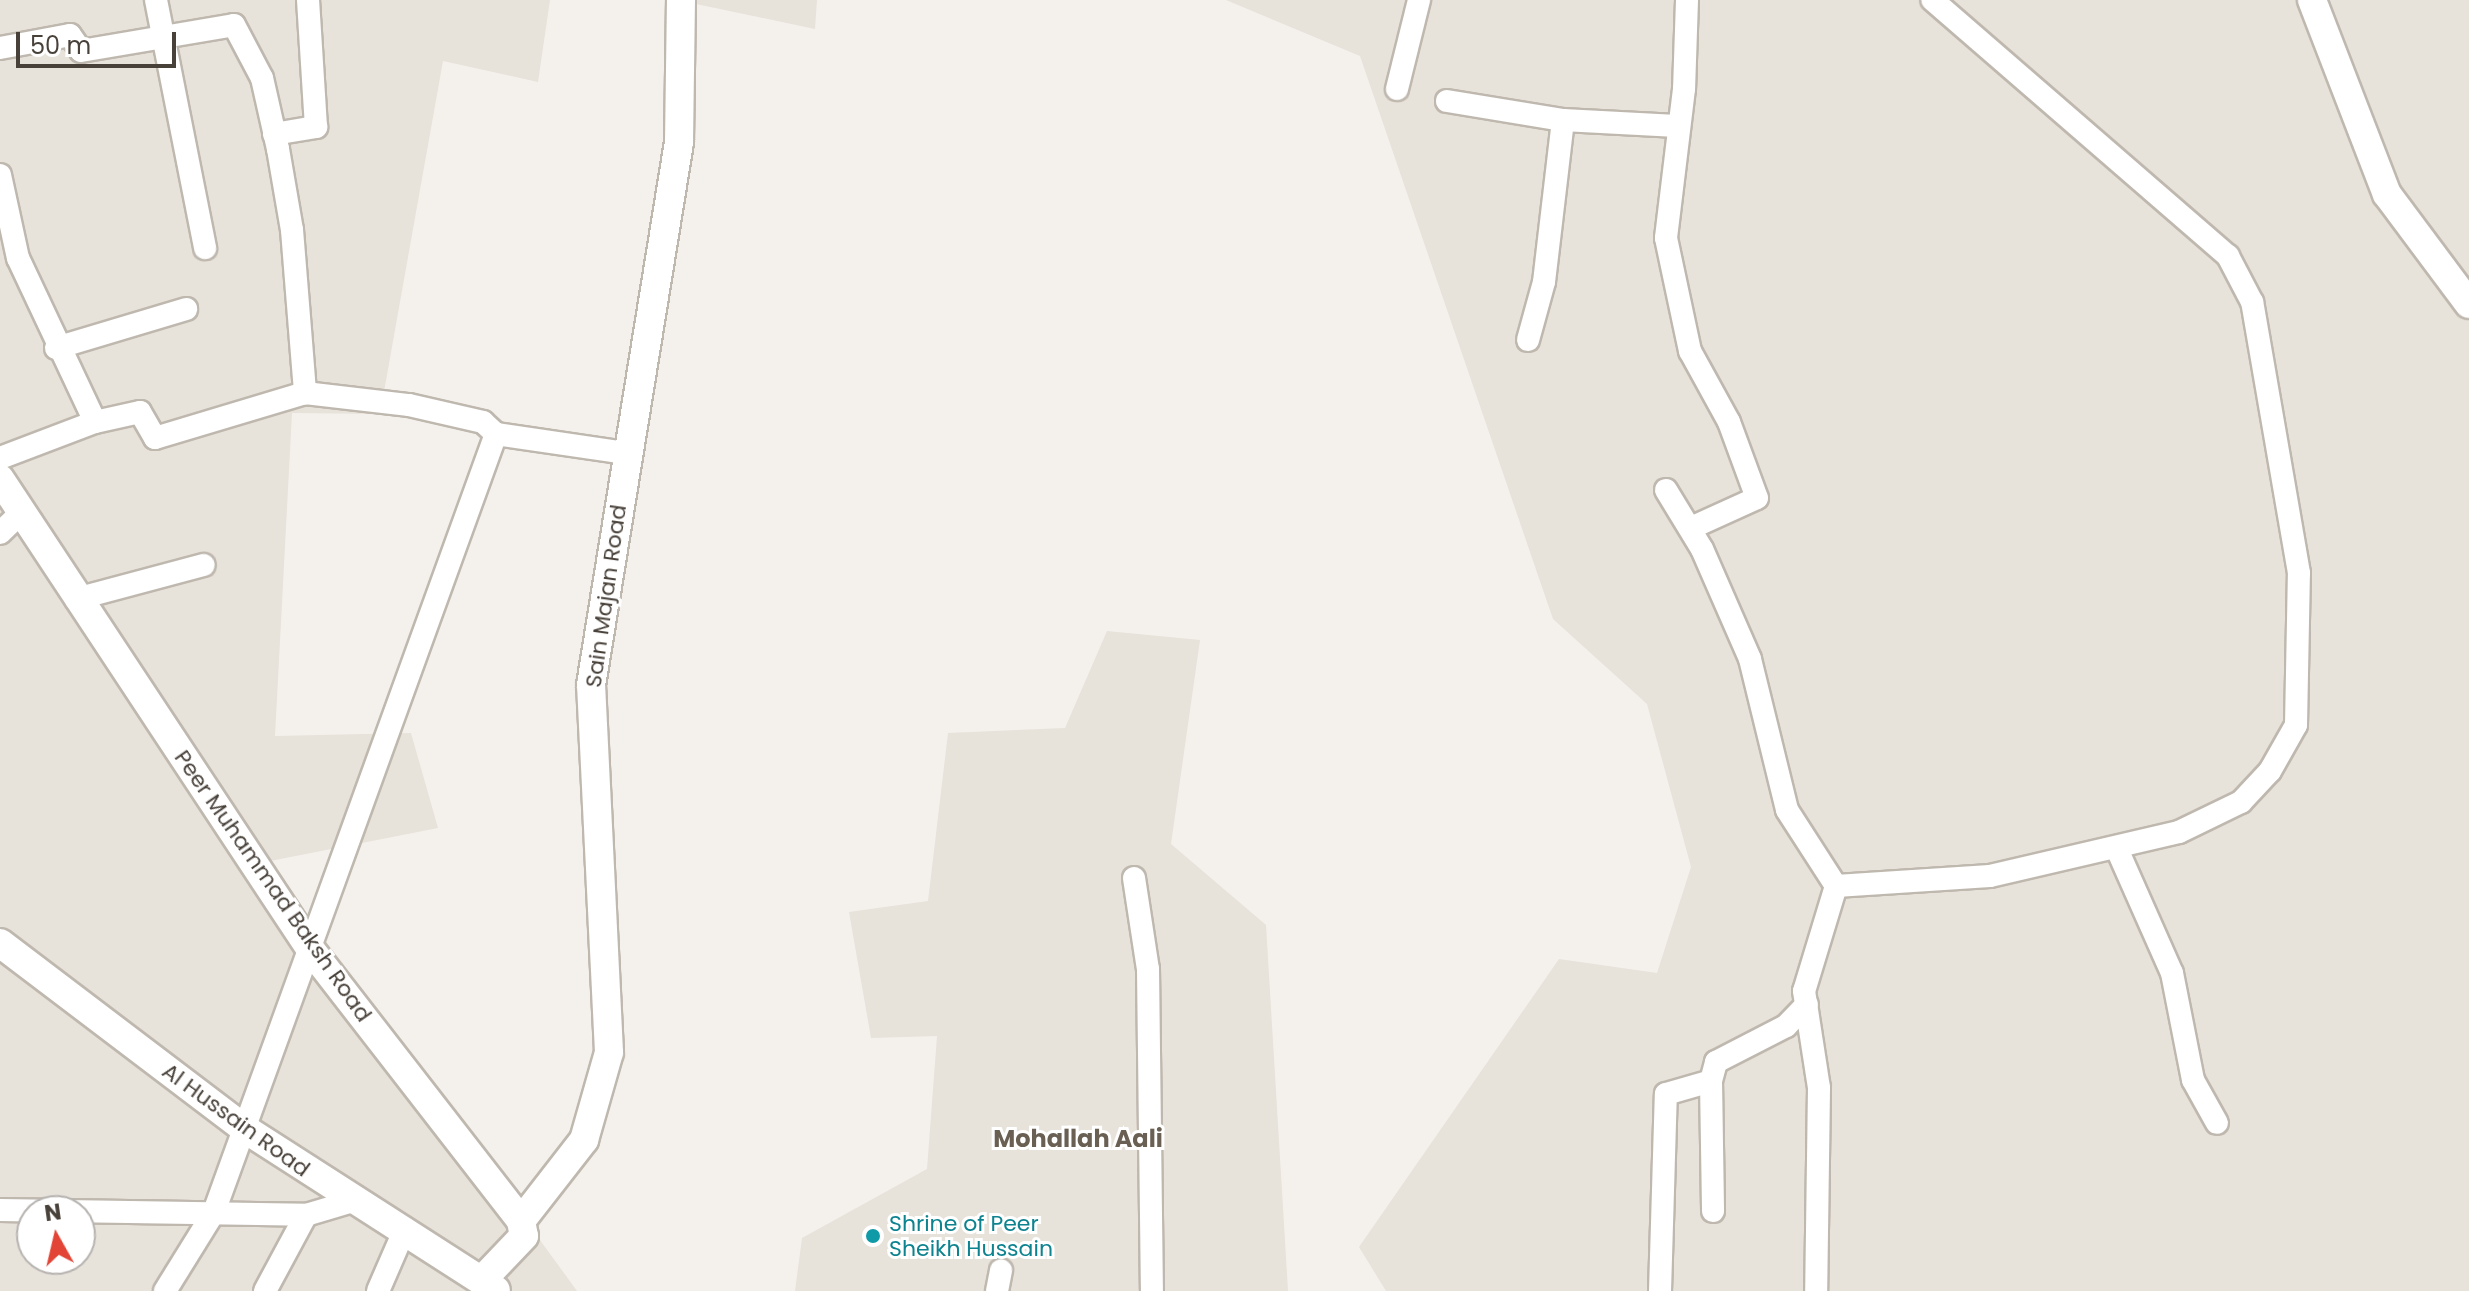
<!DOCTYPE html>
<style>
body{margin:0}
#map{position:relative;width:2469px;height:1291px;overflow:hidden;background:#f4f1ec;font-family:Poppins,sans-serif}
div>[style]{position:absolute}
.residential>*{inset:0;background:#e7e2da}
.roads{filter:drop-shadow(2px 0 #bfb8af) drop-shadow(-2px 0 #bfb8af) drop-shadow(0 2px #bfb8af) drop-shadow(0 -2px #bfb8af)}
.minor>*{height:22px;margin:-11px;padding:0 11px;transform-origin:11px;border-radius:11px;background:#fff}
.tertiary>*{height:28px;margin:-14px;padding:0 14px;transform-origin:14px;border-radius:14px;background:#fff}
.dots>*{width:22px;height:22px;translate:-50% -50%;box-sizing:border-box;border:4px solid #fff;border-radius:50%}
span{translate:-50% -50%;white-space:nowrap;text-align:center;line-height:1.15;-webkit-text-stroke:6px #fff;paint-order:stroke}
.street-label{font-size:22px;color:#48413a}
.culture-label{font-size:22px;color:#0d838f}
.left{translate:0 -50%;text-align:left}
.neighbourhood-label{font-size:24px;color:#695f52;font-weight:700}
.north{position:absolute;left:16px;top:1195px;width:80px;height:80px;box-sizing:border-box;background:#fff;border:2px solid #b6b3b0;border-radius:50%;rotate:352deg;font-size:22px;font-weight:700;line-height:32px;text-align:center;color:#48413a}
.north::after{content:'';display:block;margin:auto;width:28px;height:36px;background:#e24435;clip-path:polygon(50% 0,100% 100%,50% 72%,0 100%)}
.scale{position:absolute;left:16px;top:32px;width:160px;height:36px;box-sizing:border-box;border:4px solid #48413a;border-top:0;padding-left:10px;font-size:24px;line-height:28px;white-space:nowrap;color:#48413a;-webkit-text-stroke:6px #fff;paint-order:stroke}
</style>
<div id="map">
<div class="residential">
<i style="clip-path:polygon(evenodd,0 0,550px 0,538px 82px,443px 61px,380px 414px,292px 413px,275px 736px,411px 733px,438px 828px,265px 862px,577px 1291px,0 1291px,0 0,32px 1211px,80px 1211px,80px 1259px,32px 1259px,32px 1211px)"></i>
<i style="clip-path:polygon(677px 0,817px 0,815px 29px)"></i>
<i style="clip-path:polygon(1226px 0,2469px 0,2469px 1291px,1386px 1291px,1359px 1247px,1559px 959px,1657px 973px,1691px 867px,1647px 704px,1553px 619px,1360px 56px)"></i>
<i style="clip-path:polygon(1107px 631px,1200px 640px,1171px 844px,1266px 925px,1288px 1291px,795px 1291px,802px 1238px,927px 1169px,937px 1036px,871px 1038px,849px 912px,928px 901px,948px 733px,1065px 728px)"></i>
</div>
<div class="roads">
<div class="minor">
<i style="left:156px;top:0;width:253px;rotate:78.8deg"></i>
<i style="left:1687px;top:0;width:89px;rotate:91.9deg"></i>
<i style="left:1684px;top:89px;width:150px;rotate:96.9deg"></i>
<i style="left:1666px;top:238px;width:116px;rotate:78deg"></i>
<i style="left:1690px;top:351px;width:81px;rotate:61.2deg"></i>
<i style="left:1729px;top:422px;width:81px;rotate:69.8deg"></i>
<i style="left:1757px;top:498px;width:72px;rotate:155.6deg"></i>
<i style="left:0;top:48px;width:71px;rotate:-10.5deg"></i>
<i style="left:70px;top:35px;width:19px;rotate:55deg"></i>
<i style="left:81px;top:51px;width:155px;rotate:-9.6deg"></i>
<i style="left:234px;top:25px;width:60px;rotate:62.2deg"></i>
<i style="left:262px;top:78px;width:73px;rotate:77.3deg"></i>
<i style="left:278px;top:149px;width:82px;rotate:80.2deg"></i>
<i style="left:292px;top:230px;width:164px;rotate:85.4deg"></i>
<i style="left:305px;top:393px;width:105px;rotate:6.6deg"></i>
<i style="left:409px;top:405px;width:76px;rotate:12.9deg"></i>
<i style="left:483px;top:422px;width:18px;rotate:43deg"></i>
<i style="left:496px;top:434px;width:132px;rotate:8.3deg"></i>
<i style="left:1397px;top:89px;width:92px;rotate:-76.1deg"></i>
<i style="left:1447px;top:101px;width:118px;rotate:9.3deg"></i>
<i style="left:1563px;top:120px;width:114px;rotate:3deg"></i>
<i style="left:274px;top:134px;width:43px;rotate:-9.5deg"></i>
<i style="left:316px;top:127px;width:127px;rotate:-93.6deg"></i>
<i style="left:0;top:175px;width:85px;rotate:77.8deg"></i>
<i style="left:18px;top:258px;width:181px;rotate:64.8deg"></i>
<i style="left:1528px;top:340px;width:60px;rotate:-74.6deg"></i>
<i style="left:1544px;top:282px;width:163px;rotate:-83.3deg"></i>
<i style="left:56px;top:348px;width:136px;rotate:-16.7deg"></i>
<i style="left:0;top:458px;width:102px;rotate:-20.8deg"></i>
<i style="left:95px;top:422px;width:46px;rotate:-12.5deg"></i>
<i style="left:140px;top:412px;width:30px;rotate:60deg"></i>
<i style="left:155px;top:438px;width:157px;rotate:-16.7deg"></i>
<i style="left:1666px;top:490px;width:69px;rotate:58.6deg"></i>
<i style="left:1702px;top:549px;width:120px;rotate:66.4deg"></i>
<i style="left:1750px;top:659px;width:155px;rotate:76.2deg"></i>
<i style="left:1787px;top:810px;width:90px;rotate:57.2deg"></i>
<i style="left:1836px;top:886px;width:110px;rotate:106.9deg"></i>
<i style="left:1804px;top:991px;width:98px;rotate:81.2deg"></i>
<i style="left:1819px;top:1088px;width:203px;rotate:90.8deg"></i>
<i style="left:0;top:533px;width:29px;rotate:-44deg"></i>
<i style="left:76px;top:599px;width:132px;rotate:-14.9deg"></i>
<i style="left:2117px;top:849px;width:136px;rotate:66.1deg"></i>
<i style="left:2172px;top:973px;width:109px;rotate:78.9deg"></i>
<i style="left:2193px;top:1080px;width:49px;rotate:60.8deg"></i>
<i style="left:1134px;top:878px;width:92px;rotate:81.3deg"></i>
<i style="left:1148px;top:969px;width:322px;rotate:89.3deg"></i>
<i style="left:1836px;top:886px;width:154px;rotate:-3.7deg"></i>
<i style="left:1990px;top:876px;width:194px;rotate:-13.1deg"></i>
<i style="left:2179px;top:832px;width:69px;rotate:-25.8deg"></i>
<i style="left:2241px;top:802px;width:42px;rotate:-46.9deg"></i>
<i style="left:2270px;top:771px;width:53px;rotate:-60.5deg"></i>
<i style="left:2296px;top:725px;width:152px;rotate:-88.9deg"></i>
<i style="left:2299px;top:573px;width:275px;rotate:-99.8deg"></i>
<i style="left:2252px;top:302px;width:52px;rotate:-117.6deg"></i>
<i style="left:2228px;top:256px;width:391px;rotate:-139.1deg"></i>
<i style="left:1711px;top:1081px;width:130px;rotate:89.1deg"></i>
<i style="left:0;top:1210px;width:306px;rotate:0.9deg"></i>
<i style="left:306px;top:1215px;width:49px;rotate:-16.6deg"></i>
<i style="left:165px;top:1291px;width:93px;rotate:-58.2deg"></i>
<i style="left:214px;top:1212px;width:828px;rotate:-70.08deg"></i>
<i style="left:265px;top:1291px;width:86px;rotate:-61.7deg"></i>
<i style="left:378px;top:1291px;width:68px;rotate:-66.5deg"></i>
<i style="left:997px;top:1291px;width:21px;rotate:-79deg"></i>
<i style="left:1660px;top:1291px;width:197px;rotate:-88.3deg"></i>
<i style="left:1666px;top:1094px;width:47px;rotate:-16.1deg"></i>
<i style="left:1711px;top:1081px;width:20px;rotate:-75deg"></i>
<i style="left:1716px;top:1062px;width:79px;rotate:-27.2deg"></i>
<i style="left:1786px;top:1026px;width:30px;rotate:-46deg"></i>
</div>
<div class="tertiary">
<i style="left:2312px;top:0;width:208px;rotate:68.9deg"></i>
<i style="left:2387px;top:194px;width:137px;rotate:53.3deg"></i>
<i style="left:0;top:479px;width:564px;rotate:56.56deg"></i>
<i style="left:311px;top:950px;width:343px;rotate:52.2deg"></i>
<i style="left:521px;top:1221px;width:15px;rotate:79deg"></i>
<i style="left:524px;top:1236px;width:58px;rotate:133.6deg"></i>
<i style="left:0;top:943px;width:308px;rotate:37.2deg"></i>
<i style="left:245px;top:1129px;width:298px;rotate:32.7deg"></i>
<i style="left:521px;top:1221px;width:103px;rotate:-52.1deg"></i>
<i style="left:584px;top:1140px;width:91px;rotate:-74.1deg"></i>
<i style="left:609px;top:1052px;width:367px;rotate:-92.8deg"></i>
<i style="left:591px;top:685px;width:550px;rotate:-80.79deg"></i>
<i style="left:679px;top:142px;width:142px;rotate:-89.2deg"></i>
</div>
</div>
<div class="dots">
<i style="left:873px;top:1236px;background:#0f9aa8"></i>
</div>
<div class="street-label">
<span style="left:606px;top:596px;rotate:-82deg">Sain Majan Road</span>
<span style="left:273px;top:886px;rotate:55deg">Peer Muhammad Baksh Road</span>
<span style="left:236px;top:1120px;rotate:36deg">Al Hussain Road</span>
</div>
<div class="culture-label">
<span class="left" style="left:889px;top:1236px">Shrine of Peer<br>Sheikh Hussain</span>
</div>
<div class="neighbourhood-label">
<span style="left:1078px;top:1139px">Mohallah Aali</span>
</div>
<div class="north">N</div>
<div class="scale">50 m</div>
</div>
